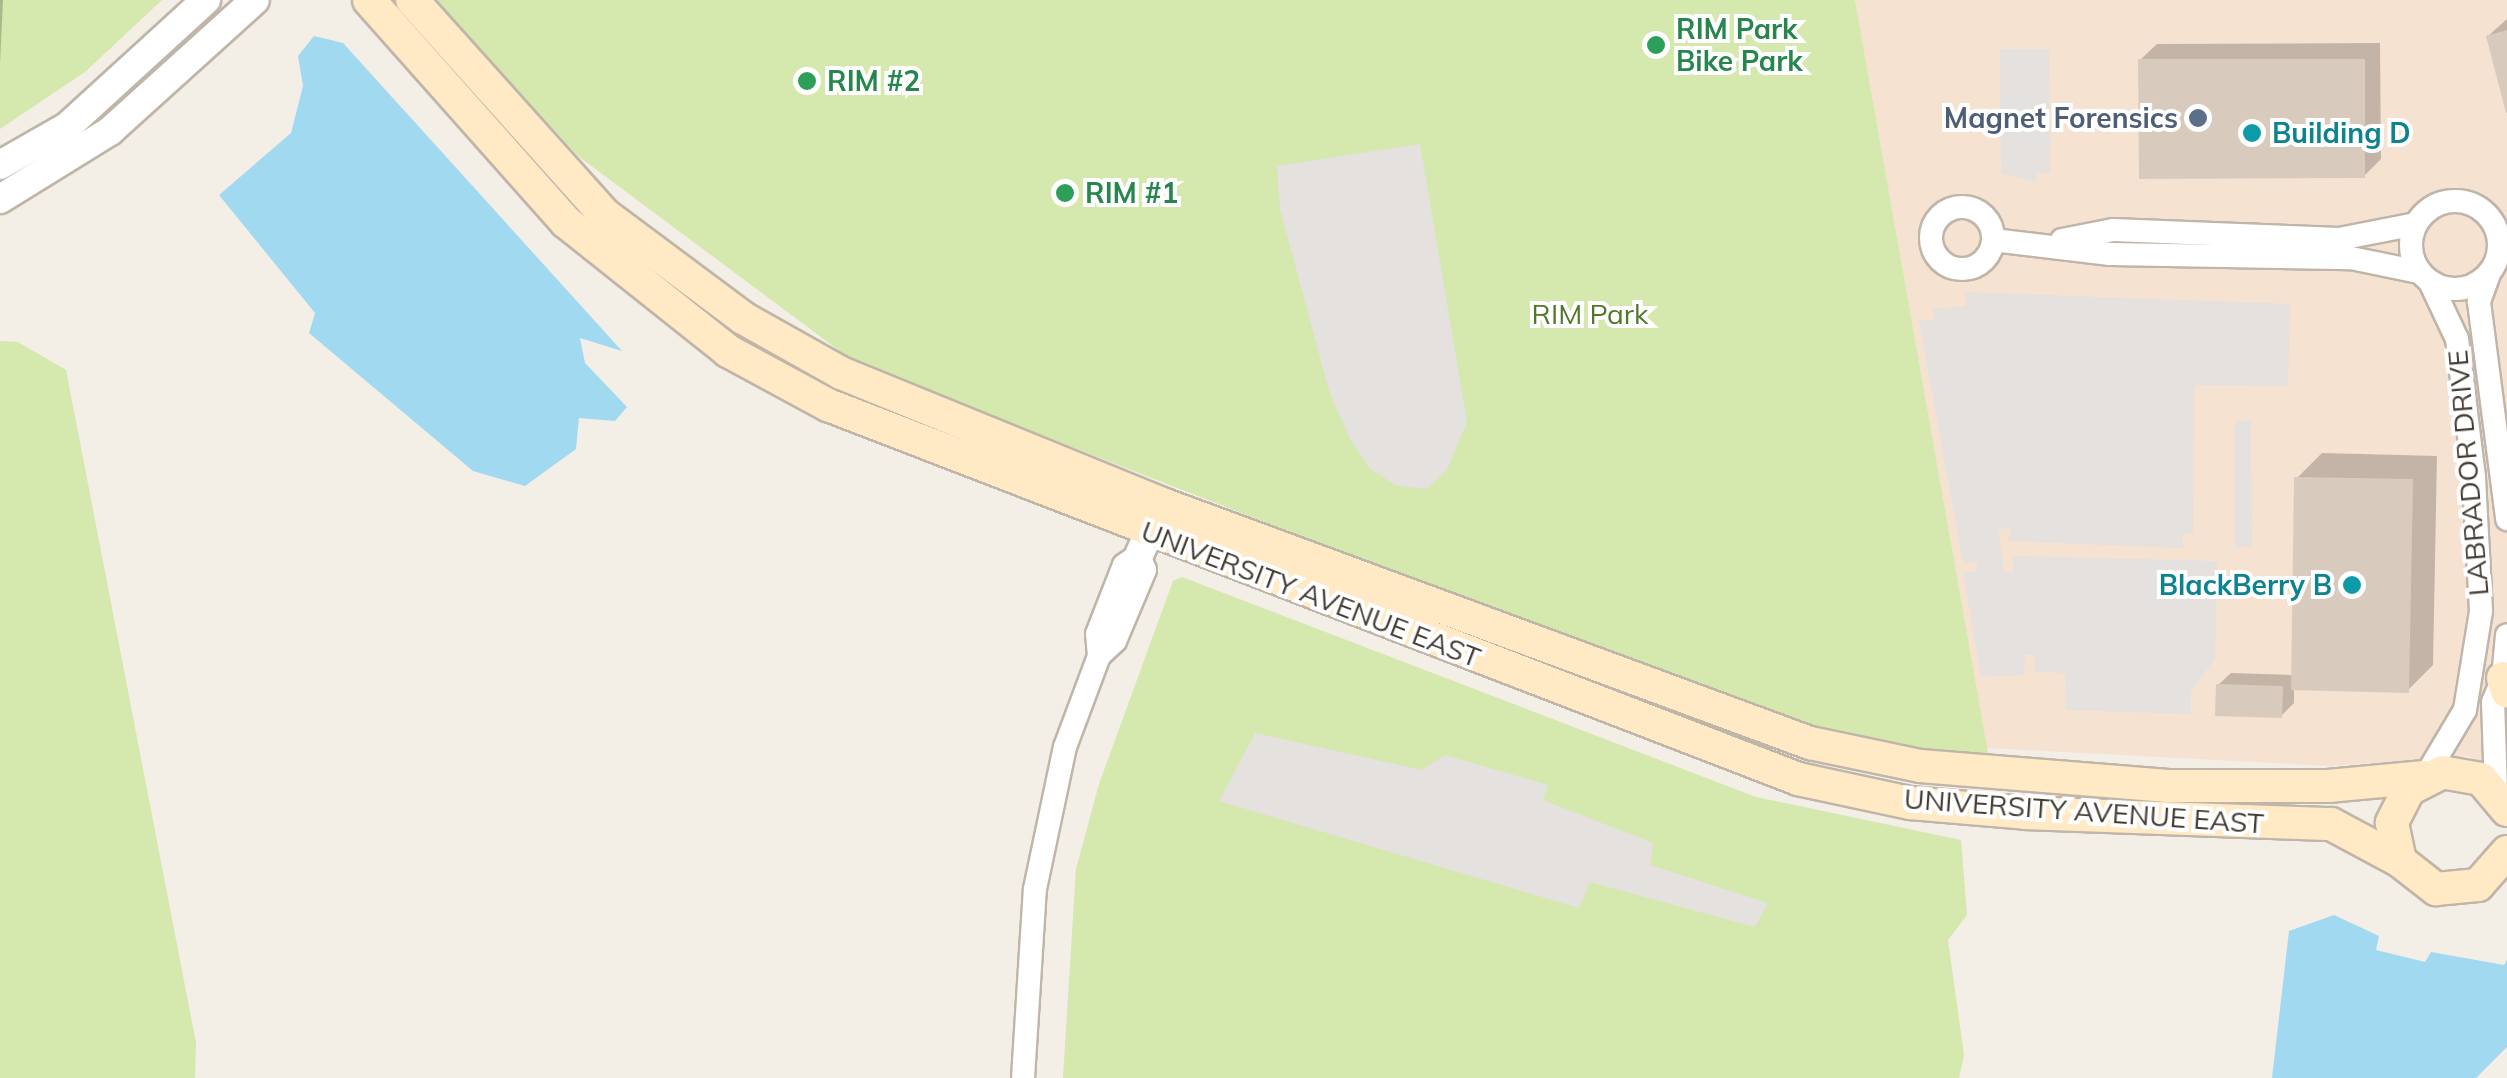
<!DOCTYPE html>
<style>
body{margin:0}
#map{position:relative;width:2507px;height:1078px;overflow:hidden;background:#f3eee6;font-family:Mulish,sans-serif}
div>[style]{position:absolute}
.commercial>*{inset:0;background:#f6e2d1}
.green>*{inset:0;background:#d5e8ae}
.parking>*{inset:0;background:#e4e1de}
.water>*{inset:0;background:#a1d9f1}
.shadow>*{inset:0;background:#0003}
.building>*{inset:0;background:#d8cbbe}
.roads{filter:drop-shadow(2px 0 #bfb5a9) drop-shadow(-2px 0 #bfb5a9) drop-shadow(0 2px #bfb5a9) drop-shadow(0 -2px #bfb5a9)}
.minor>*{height:22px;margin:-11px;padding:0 11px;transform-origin:11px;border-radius:11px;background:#fff}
.minor>.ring{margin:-11px;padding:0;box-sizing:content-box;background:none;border:22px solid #fff;border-radius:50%}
.tertiary>*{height:28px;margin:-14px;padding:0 14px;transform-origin:14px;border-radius:14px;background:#fff}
.secondary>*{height:32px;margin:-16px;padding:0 16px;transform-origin:16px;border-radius:16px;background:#ffeac5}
.dots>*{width:28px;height:28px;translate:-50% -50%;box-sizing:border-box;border:5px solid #fff;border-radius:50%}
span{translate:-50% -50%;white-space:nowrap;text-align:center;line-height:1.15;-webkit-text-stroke:8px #fff;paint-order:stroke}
.leisure-label{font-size:28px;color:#27864d;font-weight:700}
.left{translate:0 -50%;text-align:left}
.service-label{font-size:28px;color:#4e5e75;font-weight:700}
.right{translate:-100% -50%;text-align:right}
.culture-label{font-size:28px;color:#0d838f;font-weight:700}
.park-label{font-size:28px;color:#4f7928}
.street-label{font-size:28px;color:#463e35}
</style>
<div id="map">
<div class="commercial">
<i style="clip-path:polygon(1855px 0,2507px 0,2507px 775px,2468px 756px,2331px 766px,1987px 748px)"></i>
</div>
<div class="green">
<i style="clip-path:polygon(0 0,162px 0,85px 72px,0 129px)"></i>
<i style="clip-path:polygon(435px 0,1855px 0,1990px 764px,1909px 754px,1748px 710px,856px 363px,578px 156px)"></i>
<i style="clip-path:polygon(0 341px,18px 342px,66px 370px,196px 1043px,195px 1078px,0 1078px)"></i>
<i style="clip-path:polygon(1182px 577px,1756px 797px,1961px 840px,1967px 915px,1948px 940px,1964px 1055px,1959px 1078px,1063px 1078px,1076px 869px,1099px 784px,1173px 581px)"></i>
</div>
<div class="parking">
<i style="clip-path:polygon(2000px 49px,2049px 49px,2050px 173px,2037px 173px,2036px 182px,2001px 173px)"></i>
<i style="clip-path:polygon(1420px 144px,1467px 422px,1447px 470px,1427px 489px,1397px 486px,1370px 469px,1350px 439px,1329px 391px,1280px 209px,1277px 166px)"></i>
<i style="clip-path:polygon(1965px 292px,2290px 304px,2288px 386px,2194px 385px,2193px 534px,2183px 533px,2183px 548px,2008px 541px,2011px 528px,1998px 529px,2004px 572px,2013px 573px,2013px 556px,2217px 561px,2215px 658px,2191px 692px,2191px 714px,2066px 710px,2065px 673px,2034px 671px,2035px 655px,2025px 655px,2024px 675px,1981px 677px,1963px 572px,1977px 572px,1977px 562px,1963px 563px,1919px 321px,1935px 319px,1932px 309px,1966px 306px)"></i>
<i style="clip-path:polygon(2235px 421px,2251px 421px,2252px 547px,2235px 547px)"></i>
<i style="clip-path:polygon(1255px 733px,1422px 770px,1445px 755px,1548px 785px,1543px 800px,1653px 843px,1650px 865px,1768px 903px,1755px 927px,1590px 882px,1579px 908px,1219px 801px)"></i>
</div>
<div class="water">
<i style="clip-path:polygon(314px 36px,343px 43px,622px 351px,580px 338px,585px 363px,627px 407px,615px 421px,579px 418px,576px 449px,525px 486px,473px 471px,309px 333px,315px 313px,219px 195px,291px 133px,303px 86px,298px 56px)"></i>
<i style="clip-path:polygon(2334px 915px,2379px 936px,2376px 950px,2425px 962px,2431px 952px,2504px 965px,2507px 960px,2507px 1047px,2476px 1078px,2272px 1078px,2289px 931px)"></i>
</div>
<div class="shadow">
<i style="clip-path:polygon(0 0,3px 0,0 64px)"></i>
<i style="clip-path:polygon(2507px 19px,2507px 109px,2488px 36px)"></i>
<i style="clip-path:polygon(2380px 43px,2381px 159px,2364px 176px,2140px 60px,2157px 44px)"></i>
<i style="clip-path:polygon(2322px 453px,2437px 456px,2433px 665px,2408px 690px,2294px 688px,2294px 703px,2281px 716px,2218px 685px,2231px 673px,2293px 675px,2297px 478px)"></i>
</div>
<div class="building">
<i style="clip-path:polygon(2507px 30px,2507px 113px,2506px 113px,2486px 36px)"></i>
<i style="clip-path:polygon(2138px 59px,2365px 59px,2365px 178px,2139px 179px)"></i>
<i style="clip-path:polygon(2294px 477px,2413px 479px,2409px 693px,2291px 690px)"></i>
<i style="clip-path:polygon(2216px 684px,2283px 686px,2282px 718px,2215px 716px)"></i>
</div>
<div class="roads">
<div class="minor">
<i class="ring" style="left:2411px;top:201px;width:66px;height:66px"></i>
<i class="ring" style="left:1931px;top:207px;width:40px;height:40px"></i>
<i style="left:1993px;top:240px;width:118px;rotate:6.8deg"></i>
<i style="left:2110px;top:254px;width:241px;rotate:1deg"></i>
<i style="left:2351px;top:258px;width:69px;rotate:11.6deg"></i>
<i style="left:2062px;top:240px;width:52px;rotate:-11.1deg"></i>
<i style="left:2113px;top:230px;width:226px;rotate:2.3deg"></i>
<i style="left:2339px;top:239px;width:78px;rotate:-11deg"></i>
<i style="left:2489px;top:274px;width:30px;rotate:110deg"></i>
<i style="left:2479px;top:302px;width:219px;rotate:82.6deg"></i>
<i style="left:2425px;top:777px;width:78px;rotate:-59.2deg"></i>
<i style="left:2465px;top:710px;width:100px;rotate:-80.8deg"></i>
<i style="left:2481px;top:611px;width:134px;rotate:-93deg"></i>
<i style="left:2474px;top:477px;width:139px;rotate:-97deg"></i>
<i style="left:2457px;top:339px;width:63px;rotate:-115.3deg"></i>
<i style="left:2496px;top:791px;width:89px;rotate:-91.9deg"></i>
<i style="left:2493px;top:702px;width:26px;rotate:-67deg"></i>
<i style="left:2503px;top:678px;width:43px;rotate:-84.7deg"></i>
<i style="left:1023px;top:1078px;width:189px;rotate:-86.4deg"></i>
<i style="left:1035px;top:889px;width:145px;rotate:-78.1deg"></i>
<i style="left:1065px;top:747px;width:97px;rotate:-69.5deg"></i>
<i style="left:1099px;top:656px;width:22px;rotate:-95deg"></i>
<i style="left:1097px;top:634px;width:74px;rotate:-68.6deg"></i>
<i style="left:1124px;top:565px;width:18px;rotate:-34deg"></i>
<i style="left:1139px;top:555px;width:16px;rotate:68deg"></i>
<i style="left:1145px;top:570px;width:77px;rotate:112.9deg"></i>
<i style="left:1115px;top:641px;width:22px;rotate:137deg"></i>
</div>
<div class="tertiary">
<i style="left:0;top:165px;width:78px;rotate:-29.8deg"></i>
<i style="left:68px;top:126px;width:187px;rotate:-42.4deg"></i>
<i style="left:0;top:199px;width:129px;rotate:-31.7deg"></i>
<i style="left:110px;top:131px;width:195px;rotate:-42.1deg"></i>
<i style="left:1139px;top:555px;width:51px;rotate:-65.5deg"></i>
</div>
<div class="secondary">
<i style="left:369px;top:0;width:297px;rotate:48.4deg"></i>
<i style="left:566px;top:222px;width:207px;rotate:38.5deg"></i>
<i style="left:728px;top:351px;width:114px;rotate:28.4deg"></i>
<i style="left:828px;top:405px;width:1040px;rotate:21.08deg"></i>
<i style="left:1798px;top:779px;width:115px;rotate:12.1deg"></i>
<i style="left:1910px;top:803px;width:116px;rotate:4.9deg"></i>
<i style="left:2026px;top:813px;width:305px;rotate:2.1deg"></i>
<i style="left:2331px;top:824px;width:78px;rotate:28.2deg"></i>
<i style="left:412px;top:0;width:289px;rotate:48.1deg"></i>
<i style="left:605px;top:215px;width:172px;rotate:36.7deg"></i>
<i style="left:743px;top:318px;width:112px;rotate:29.3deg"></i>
<i style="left:841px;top:373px;width:347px;rotate:22.2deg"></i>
<i style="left:1162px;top:504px;width:691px;rotate:20.25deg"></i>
<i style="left:1810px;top:743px;width:112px;rotate:11.8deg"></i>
<i style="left:1920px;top:766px;width:249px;rotate:4.6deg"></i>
<i style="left:2168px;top:786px;width:160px"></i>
<i style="left:2328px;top:786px;width:97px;rotate:-5.3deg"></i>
<i style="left:2503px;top:678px;width:14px;rotate:73deg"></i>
<i style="left:2507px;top:810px;width:40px;rotate:-130deg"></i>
<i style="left:2481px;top:779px;width:39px;rotate:-170deg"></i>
<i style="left:2443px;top:772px;width:38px;rotate:153deg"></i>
<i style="left:2409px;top:789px;width:38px;rotate:117deg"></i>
<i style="left:2392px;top:823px;width:39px;rotate:78deg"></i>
<i style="left:2400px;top:861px;width:46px;rotate:37.9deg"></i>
<i style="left:2436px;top:889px;width:42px;rotate:-5.4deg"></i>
<i style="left:2478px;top:885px;width:44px;rotate:-48.7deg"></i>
</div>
</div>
<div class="dots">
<i style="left:1656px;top:45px;background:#2e9e5b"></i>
<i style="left:807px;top:81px;background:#2e9e5b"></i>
<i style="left:2198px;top:118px;background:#5c6f8a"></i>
<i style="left:2252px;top:133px;background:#0f9aa8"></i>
<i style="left:1065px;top:193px;background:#2e9e5b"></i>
<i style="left:2352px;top:585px;background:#0f9aa8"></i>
</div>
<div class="leisure-label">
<span class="left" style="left:1676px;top:45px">RIM Park<br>Bike Park</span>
<span class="left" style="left:827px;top:81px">RIM #2</span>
<span class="left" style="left:1085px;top:193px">RIM #1</span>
</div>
<div class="service-label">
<span class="right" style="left:2178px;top:118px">Magnet Forensics</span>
</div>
<div class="culture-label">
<span class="left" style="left:2272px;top:133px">Building D</span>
<span class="right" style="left:2332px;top:585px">BlackBerry B</span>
</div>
<div class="park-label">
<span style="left:1590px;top:314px">RIM Park</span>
</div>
<div class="street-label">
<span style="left:2468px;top:473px;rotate:-95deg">LABRADOR DRIVE</span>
<span style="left:1311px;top:594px;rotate:21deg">UNIVERSITY AVENUE EAST</span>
<span style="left:2084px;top:811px;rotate:4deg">UNIVERSITY AVENUE EAST</span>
</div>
</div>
